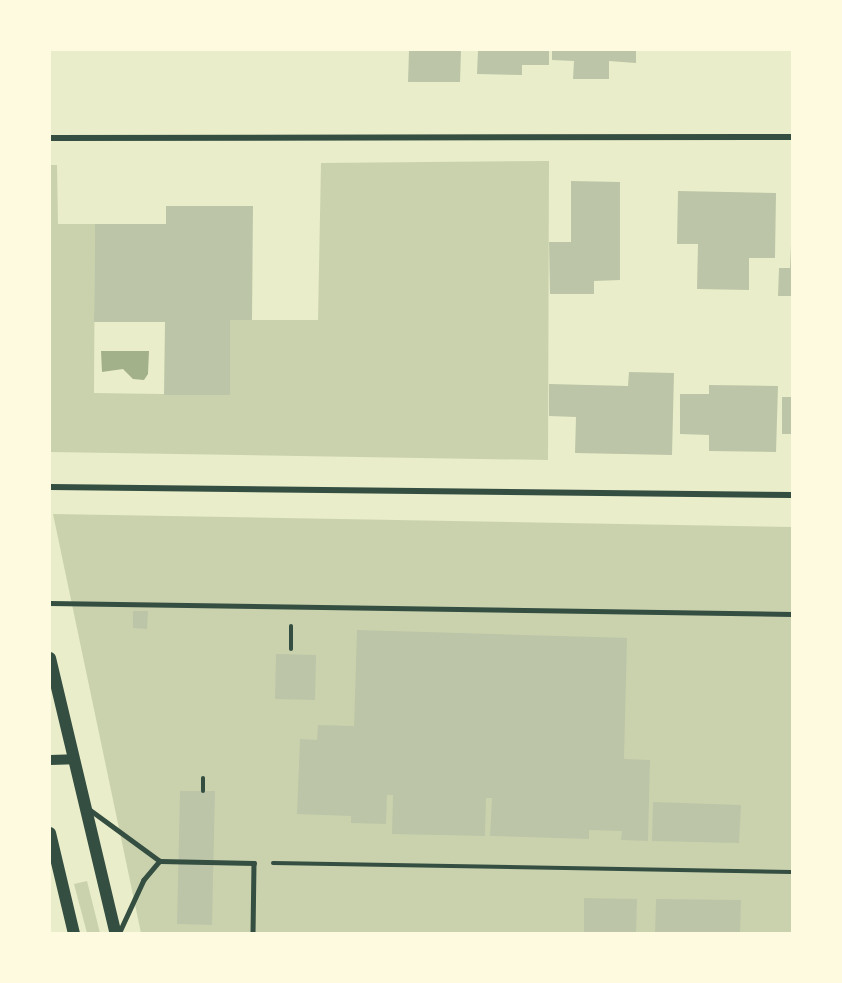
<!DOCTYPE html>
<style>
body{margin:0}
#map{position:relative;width:842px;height:983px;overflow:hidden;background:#e9edc9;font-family:Overpass,sans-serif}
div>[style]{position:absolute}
.green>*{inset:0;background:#cad2ad}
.water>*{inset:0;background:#a3b18a}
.building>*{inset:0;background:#bcc5a7}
.path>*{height:4px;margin:-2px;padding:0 2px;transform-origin:2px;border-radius:2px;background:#344e41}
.service>*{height:4.5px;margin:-2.25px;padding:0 2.25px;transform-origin:2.25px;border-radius:2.25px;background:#344e41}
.minor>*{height:6px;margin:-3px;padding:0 3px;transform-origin:3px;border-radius:3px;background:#344e41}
.tertiary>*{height:10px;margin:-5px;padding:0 5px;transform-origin:5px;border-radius:5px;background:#344e41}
.secondary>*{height:12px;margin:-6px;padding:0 6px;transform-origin:6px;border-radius:6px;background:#344e41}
span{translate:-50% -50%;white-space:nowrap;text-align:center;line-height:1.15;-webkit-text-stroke:4.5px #fefae0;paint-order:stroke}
.frame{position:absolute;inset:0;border:51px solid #fefae0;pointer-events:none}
</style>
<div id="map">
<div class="green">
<i style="clip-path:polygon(549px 161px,548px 460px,50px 452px,50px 165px,57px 165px,58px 224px,95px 224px,94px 393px,229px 395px,230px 320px,318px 320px,321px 163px)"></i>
<i style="clip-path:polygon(53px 514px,792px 527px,792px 933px,141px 933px)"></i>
<i style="clip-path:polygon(87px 881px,100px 933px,87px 933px,74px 884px)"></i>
</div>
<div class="water">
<i style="clip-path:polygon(101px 351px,149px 351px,148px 374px,144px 380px,133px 379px,123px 369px,102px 372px)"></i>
</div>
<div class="building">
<i style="clip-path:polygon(409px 50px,461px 50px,460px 82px,408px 82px)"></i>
<i style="clip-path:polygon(478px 50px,549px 50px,549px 65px,522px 65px,522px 75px,477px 74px)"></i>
<i style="clip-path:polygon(552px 50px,636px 50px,636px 63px,609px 61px,609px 79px,573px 79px,574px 61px,552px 60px)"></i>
<i style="clip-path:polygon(571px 181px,620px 182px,620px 280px,594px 281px,594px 294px,550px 294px,549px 242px,571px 242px)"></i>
<i style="clip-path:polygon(678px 191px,776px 193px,775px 258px,749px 258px,749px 290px,697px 289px,698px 244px,677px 244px)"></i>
<i style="clip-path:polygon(166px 206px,253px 206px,252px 320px,230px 320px,230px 395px,164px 395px,165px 322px,94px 322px,95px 224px,166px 224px)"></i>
<i style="clip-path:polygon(790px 245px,792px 296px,778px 296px,779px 268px,790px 268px)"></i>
<i style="clip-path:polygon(629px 372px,674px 373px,672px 455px,575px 453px,576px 417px,549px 416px,549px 384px,628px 386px)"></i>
<i style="clip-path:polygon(709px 385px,778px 386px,776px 452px,709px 451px,709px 435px,680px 434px,680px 394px,709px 394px)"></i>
<i style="clip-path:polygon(782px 397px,792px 397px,792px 434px,782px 434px)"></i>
<i style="clip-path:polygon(133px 611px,148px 611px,147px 629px,133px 628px)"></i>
<i style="clip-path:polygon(357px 630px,627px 638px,624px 759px,650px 760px,648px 841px,621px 840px,622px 831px,589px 830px,589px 839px,490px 836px,492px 798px,486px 798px,485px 836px,392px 834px,393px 795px,387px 795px,386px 824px,351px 823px,351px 816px,297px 814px,300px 739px,317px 740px,318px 725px,354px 726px)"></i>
<i style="clip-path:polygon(276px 654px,316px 655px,315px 700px,275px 699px)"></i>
<i style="clip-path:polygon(180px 791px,215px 791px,212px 925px,177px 924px)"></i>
<i style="clip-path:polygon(653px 802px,741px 805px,739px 843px,652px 841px)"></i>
<i style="clip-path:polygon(584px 898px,637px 899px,636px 934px,584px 934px)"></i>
<i style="clip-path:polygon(656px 899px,741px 900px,740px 934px,655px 934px)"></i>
</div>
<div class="path">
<i style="left:291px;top:649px;width:23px;rotate:-90deg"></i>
<i style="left:203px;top:791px;width:13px;rotate:-90deg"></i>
<i style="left:273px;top:863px;width:519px;rotate:0.99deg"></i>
</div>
<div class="service">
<i style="left:50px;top:603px;width:742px;rotate:0.85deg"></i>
<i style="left:89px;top:809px;width:88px;rotate:36.2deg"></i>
<i style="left:160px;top:861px;width:25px;rotate:130deg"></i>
<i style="left:144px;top:880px;width:60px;rotate:114.8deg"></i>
<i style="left:160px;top:861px;width:94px;rotate:1.2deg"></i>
<i style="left:254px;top:863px;width:71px;rotate:90.8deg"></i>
</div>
<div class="minor">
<i style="left:50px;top:138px;width:742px;rotate:-0.08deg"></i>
<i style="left:50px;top:487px;width:742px;rotate:0.62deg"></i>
</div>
<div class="tertiary">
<i style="left:50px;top:760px;width:24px;rotate:-2deg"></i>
</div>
<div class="secondary">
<i style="left:50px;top:658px;width:284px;rotate:76.6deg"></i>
<i style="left:50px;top:833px;width:104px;rotate:76.6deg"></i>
</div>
<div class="frame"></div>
</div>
